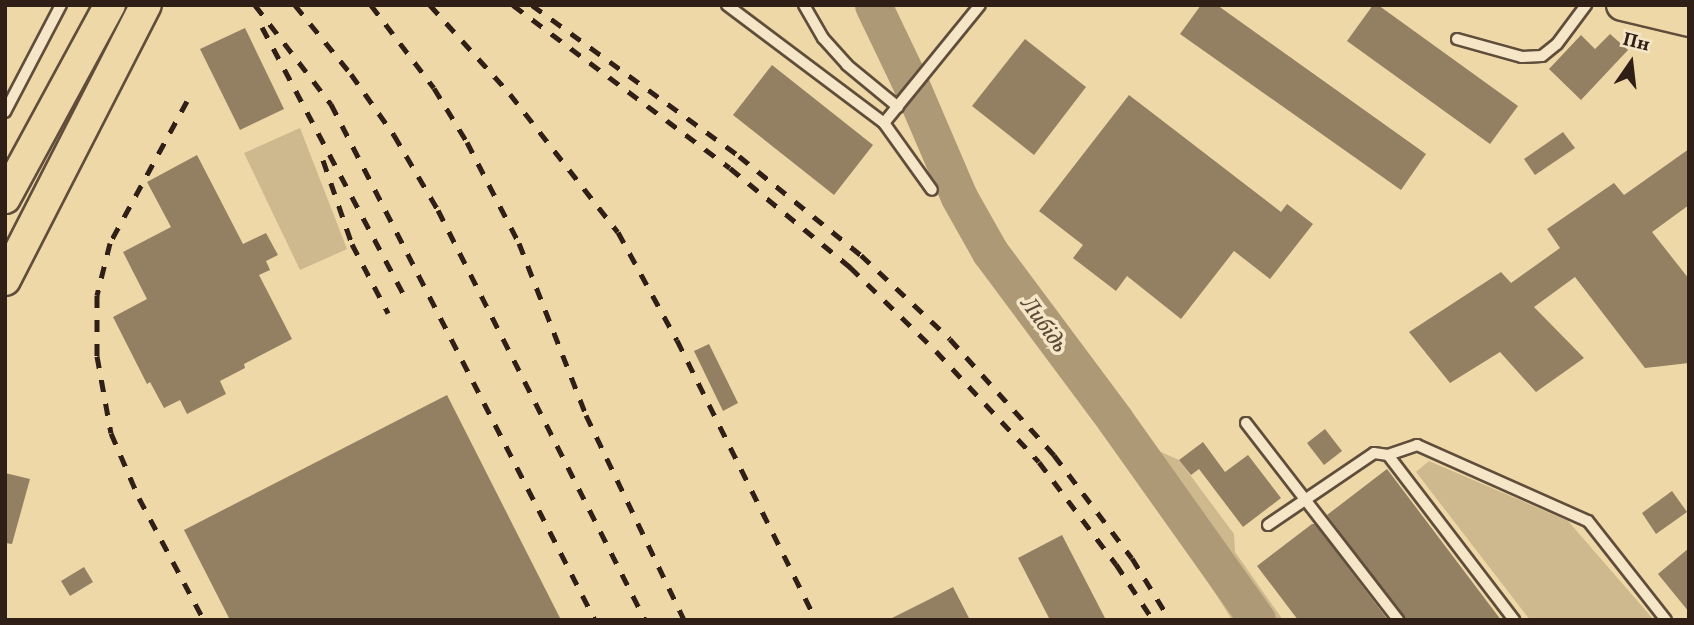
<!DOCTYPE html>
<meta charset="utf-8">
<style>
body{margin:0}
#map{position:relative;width:1694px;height:625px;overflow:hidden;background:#eed8a7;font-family:Vollkorn,serif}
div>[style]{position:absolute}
.green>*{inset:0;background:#ceb98f}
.river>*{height:37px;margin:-18.5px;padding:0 18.5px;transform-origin:18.5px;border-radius:18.5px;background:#ad9976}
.building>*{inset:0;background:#937f62}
.roads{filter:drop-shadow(2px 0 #604d3b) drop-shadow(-2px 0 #604d3b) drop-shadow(0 2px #604d3b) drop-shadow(0 -2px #604d3b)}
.lane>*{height:10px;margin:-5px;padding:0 5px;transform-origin:5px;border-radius:5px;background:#f4e6c6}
.primary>*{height:30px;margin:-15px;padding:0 15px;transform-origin:15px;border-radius:15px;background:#eed8a7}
.rail>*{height:5px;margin-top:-2.5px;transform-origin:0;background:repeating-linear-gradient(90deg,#301f17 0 12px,transparent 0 24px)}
span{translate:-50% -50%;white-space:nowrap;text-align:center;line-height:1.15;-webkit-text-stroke:7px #f4e6c6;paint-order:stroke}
.water-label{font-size:23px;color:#5c4a38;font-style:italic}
.frame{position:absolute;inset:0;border:7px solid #301f17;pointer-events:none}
.north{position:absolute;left:1596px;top:28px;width:70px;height:70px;-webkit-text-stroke:5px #f4e6c6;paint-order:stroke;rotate:14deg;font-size:19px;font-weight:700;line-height:28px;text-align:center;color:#301f17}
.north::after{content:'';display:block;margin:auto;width:24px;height:32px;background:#301f17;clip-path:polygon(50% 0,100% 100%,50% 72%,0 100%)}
</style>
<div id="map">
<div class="green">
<i style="clip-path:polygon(300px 128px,347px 249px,300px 270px,244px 153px)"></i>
<i style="clip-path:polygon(1143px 444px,1179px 460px,1234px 534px,1235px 552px,1283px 620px,1232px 620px,1193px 558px,1184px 533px,1141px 474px,1131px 453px)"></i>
<i style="clip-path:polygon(1429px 461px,1568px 521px,1654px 620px,1530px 620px,1416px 472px)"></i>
</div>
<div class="river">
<i style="left:873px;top:5px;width:81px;rotate:64.4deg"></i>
<i style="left:908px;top:78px;width:129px;rotate:66.8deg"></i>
<i style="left:959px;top:197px;width:63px;rotate:60.6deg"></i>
<i style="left:990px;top:252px;width:209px;rotate:53.3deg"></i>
<i style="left:1115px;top:420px;width:245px;rotate:54.6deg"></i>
</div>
<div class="building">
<i style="clip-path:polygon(1201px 5px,1217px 5px,1426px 154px,1401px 190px,1180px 34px)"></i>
<i style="clip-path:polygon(1373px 5px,1378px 5px,1518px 106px,1490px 144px,1347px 41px)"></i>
<i style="clip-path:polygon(245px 28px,284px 109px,240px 130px,200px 49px)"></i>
<i style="clip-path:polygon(1610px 34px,1628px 50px,1581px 100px,1549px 69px,1581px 35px,1595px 49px)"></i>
<i style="clip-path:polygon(1025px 39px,1086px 87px,1034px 155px,972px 106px)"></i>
<i style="clip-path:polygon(772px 65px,873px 145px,834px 195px,733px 115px)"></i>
<i style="clip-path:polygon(1129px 95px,1281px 212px,1287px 204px,1313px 224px,1270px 279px,1234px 251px,1181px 319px,1127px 276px,1116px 291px,1073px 258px,1083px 245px,1039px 211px)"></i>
<i style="clip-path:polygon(1563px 132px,1575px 148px,1535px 175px,1524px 159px)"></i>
<i style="clip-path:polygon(1689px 149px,1689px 205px,1652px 232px,1689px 279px,1689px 363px,1645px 368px,1575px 277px,1534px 307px,1584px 358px,1536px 392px,1500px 352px,1450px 383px,1409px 332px,1501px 272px,1511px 283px,1560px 248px,1547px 229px,1614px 183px,1624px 195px)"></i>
<i style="clip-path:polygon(197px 155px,243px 244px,266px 233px,278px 255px,266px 261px,270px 270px,259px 275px,292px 339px,244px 364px,245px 368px,220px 381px,226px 394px,187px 414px,180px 400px,164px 408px,150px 382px,147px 384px,113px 317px,147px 299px,123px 252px,171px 227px,147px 182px)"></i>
<i style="clip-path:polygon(709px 344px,738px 403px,723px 411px,694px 351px)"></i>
<i style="clip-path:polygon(447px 395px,561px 620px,230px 620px,184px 530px)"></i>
<i style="clip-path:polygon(1325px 429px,1342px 451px,1324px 465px,1307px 443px)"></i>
<i style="clip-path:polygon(1203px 442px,1225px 472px,1248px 455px,1281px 498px,1243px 527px,1199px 469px,1191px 475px,1179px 460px)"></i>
<i style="clip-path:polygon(1387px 469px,1501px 620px,1405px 620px,1327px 515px)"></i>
<i style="clip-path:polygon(5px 473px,30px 479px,12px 544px,5px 543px)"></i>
<i style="clip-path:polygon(1672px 491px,1687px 512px,1656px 534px,1642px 513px)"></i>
<i style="clip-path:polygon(1312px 524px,1315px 524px,1388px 620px,1298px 620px,1257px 566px)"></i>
<i style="clip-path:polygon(1062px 535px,1106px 620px,1050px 620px,1018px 558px)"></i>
<i style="clip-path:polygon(1689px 548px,1689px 612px,1658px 574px)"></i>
<i style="clip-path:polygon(84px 567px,93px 582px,70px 596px,61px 581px)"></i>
<i style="clip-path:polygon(953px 587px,970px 620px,888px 620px,930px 599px)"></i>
</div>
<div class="roads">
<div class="lane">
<i style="left:727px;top:5px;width:196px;rotate:36.9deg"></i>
<i style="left:884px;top:123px;width:82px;rotate:54.4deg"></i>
<i style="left:804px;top:5px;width:38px;rotate:60deg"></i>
<i style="left:823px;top:38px;width:36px;rotate:48deg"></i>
<i style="left:847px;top:65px;width:66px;rotate:39.5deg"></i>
<i style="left:1457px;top:39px;width:67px;rotate:15.5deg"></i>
<i style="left:1522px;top:57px;width:20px;rotate:-3deg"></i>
<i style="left:1542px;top:56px;width:19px;rotate:-39deg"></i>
<i style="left:1557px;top:44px;width:49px;rotate:-53.4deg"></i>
<i style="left:5px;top:112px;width:121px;rotate:-62.4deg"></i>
<i style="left:884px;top:123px;width:152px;rotate:-50.9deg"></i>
<i style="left:1246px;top:423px;width:249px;rotate:52.3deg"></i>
<i style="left:1388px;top:455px;width:208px;rotate:52.6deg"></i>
<i style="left:1268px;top:525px;width:128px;rotate:-34.2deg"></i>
<i style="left:1374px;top:453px;width:14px;rotate:8deg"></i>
<i style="left:1388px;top:455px;width:31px;rotate:-19deg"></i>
<i style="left:1417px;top:445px;width:187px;rotate:24deg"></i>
<i style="left:1588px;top:521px;width:126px;rotate:51.8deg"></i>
</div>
<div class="primary">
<i style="left:1622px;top:5px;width:69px;rotate:13.4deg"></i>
<i style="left:5px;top:198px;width:220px;rotate:-61.5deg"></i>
<i style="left:5px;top:280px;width:309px;rotate:-62.9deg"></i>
</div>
</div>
<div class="rail">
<i style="left:255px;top:5px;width:125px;rotate:52.5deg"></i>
<i style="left:331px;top:104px;width:580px;rotate:62.9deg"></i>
<i style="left:295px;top:5px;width:89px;rotate:50.9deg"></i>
<i style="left:351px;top:74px;width:75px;rotate:54.8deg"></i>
<i style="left:394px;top:135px;width:87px;rotate:59.6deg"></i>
<i style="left:438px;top:210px;width:459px;rotate:63.2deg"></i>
<i style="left:371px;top:5px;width:104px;rotate:52.8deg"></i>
<i style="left:434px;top:88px;width:63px;rotate:58.6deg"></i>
<i style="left:467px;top:142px;width:114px;rotate:62.8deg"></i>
<i style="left:519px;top:243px;width:185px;rotate:68.7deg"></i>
<i style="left:586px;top:415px;width:227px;rotate:64.4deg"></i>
<i style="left:430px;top:5px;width:120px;rotate:48deg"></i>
<i style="left:510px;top:94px;width:175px;rotate:52deg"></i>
<i style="left:618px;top:232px;width:123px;rotate:61.4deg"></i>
<i style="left:677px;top:340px;width:313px;rotate:63.6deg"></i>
<i style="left:513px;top:5px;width:271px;rotate:36.9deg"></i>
<i style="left:730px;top:168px;width:156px;rotate:39.5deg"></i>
<i style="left:850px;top:267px;width:120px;rotate:44.3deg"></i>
<i style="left:936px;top:351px;width:151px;rotate:47.1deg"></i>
<i style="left:1039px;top:462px;width:128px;rotate:53deg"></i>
<i style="left:1116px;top:564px;width:67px;rotate:56.5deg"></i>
<i style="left:532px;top:5px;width:256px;rotate:36.1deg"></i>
<i style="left:739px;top:156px;width:157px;rotate:39.1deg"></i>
<i style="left:861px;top:255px;width:122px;rotate:43.3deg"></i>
<i style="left:950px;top:339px;width:156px;rotate:48.1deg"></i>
<i style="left:1054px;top:455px;width:129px;rotate:52.9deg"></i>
<i style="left:1132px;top:558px;width:73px;rotate:58.5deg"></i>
<i style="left:262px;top:27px;width:308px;rotate:62.1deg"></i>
<i style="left:187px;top:101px;width:162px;rotate:118.5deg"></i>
<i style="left:110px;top:243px;width:54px;rotate:104deg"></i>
<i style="left:97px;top:295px;width:61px;rotate:90deg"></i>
<i style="left:97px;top:356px;width:78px;rotate:79.7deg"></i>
<i style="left:111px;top:433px;width:71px;rotate:66.7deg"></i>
<i style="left:139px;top:498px;width:138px;rotate:62deg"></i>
<i style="left:323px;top:160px;width:89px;rotate:71deg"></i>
<i style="left:352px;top:244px;width:78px;rotate:62.4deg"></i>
</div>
<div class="water-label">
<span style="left:1043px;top:325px;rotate:54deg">Либідь</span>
</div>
<div class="frame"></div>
<div class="north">Пн</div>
</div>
